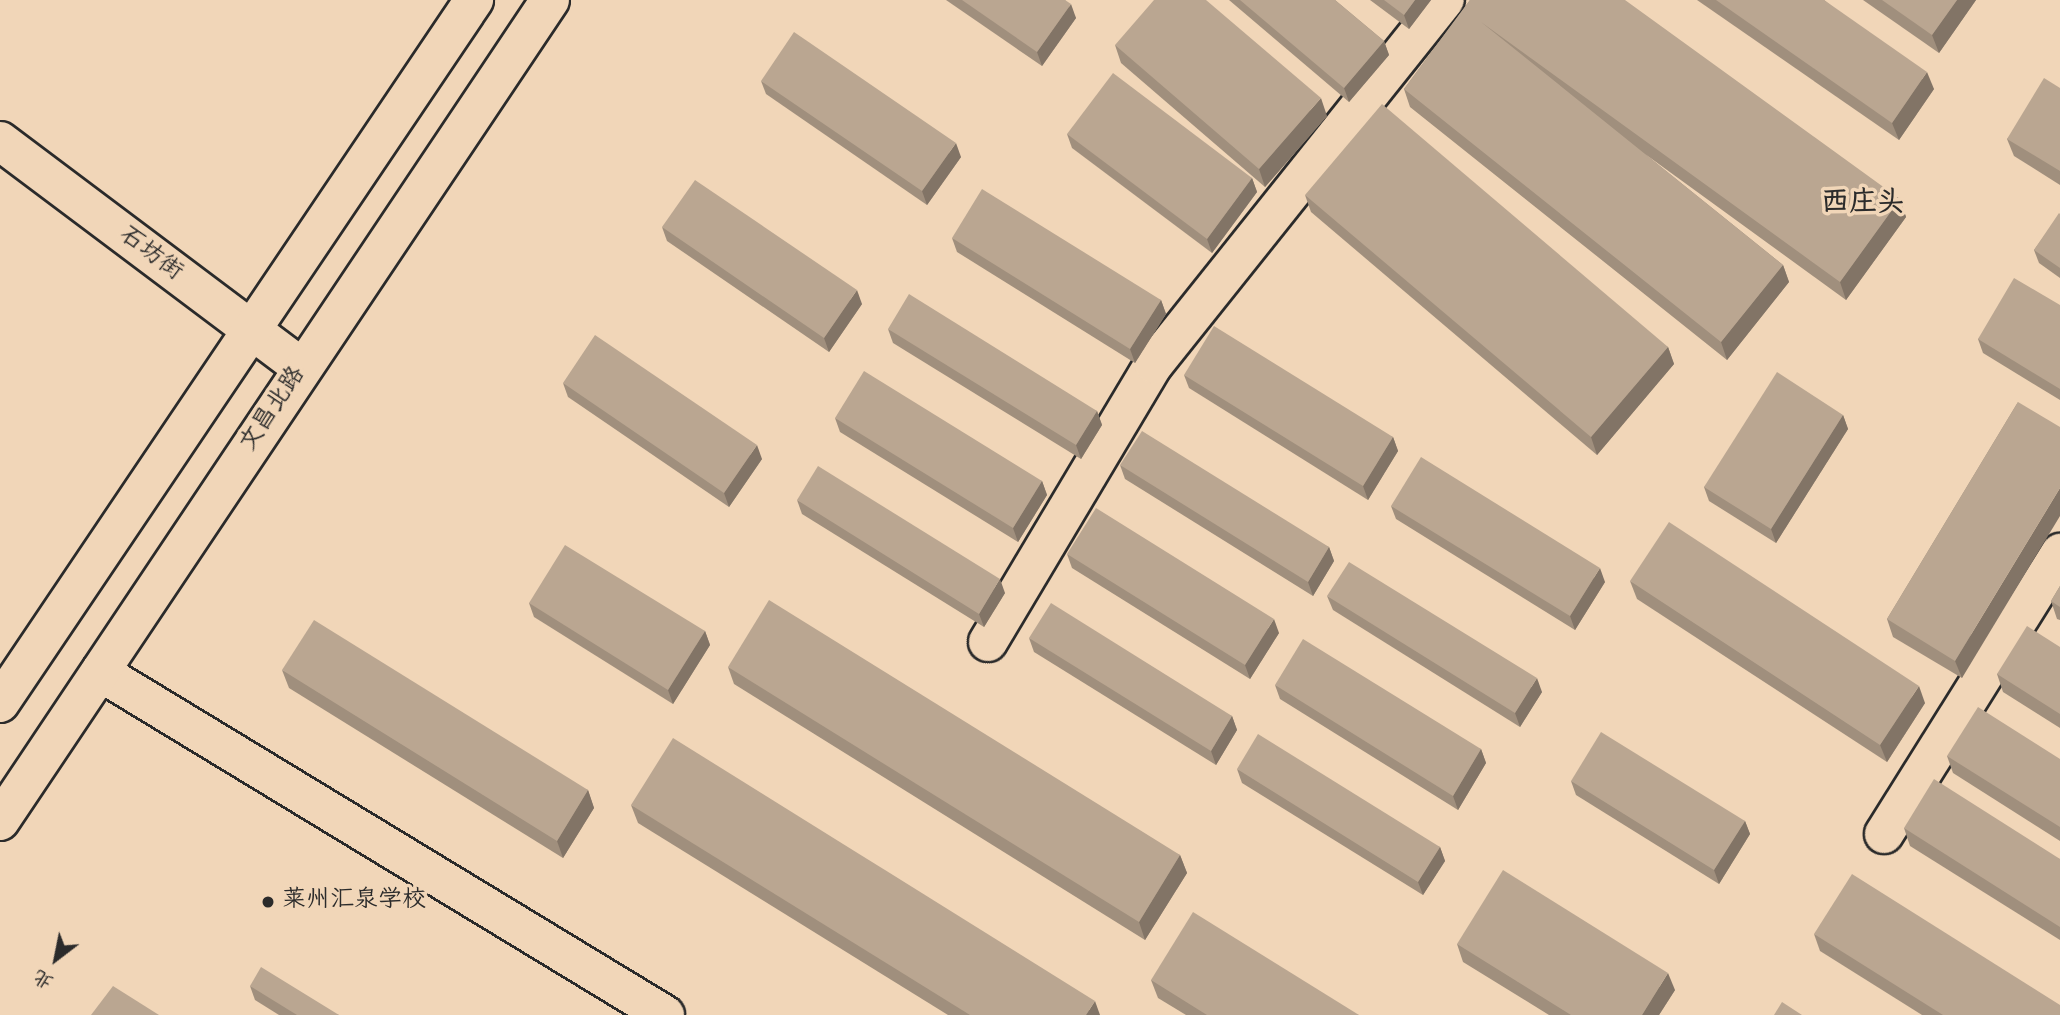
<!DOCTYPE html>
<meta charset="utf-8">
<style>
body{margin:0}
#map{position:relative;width:2060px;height:1015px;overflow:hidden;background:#f1d6b8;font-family:Dekko,"LXGW WenKai TC",sans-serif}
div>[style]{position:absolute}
.roads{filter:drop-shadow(2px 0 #2b2b2b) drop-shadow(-2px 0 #2b2b2b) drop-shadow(0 2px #2b2b2b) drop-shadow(0 -2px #2b2b2b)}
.minor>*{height:38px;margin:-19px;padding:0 19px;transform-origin:19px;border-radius:19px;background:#f1d6b8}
.tertiary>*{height:38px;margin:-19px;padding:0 19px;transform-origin:19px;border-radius:19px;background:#f1d6b8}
.secondary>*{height:38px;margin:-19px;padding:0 19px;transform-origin:19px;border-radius:19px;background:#f1d6b8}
.wall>*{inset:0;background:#a08f7d}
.shaded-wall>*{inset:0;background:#827466}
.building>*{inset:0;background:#baa691}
.dots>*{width:19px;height:19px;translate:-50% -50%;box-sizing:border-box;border:4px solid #f1d6b8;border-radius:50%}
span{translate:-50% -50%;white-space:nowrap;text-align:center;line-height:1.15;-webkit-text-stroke:7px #f1d6b8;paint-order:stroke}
.street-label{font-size:24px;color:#2b2b2b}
.poi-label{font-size:24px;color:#2b2b2b}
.left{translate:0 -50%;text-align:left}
.quarter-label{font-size:28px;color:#2b2b2b;font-weight:700}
.north{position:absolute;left:21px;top:924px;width:70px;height:70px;-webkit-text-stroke:5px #f1d6b8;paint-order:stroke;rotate:212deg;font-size:19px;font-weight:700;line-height:28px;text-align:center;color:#2b2b2b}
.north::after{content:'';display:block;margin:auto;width:24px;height:32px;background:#2b2b2b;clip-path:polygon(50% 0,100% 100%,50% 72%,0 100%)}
</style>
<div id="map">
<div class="roads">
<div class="minor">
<i style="left:988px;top:642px;width:324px;rotate:-59.2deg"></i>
<i style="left:1154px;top:364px;width:466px;rotate:-51.4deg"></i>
<i style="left:100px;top:672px;width:661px;rotate:31.26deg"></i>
<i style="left:1884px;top:834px;width:332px;rotate:-57.9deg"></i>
</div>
<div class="tertiary">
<i style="left:0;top:141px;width:378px;rotate:36.9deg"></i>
</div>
<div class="secondary">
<i style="left:0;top:703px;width:848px;rotate:-56.01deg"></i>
<i style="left:0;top:821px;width:988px;rotate:-56.18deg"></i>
</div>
</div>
<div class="wall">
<i style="clip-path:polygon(946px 0,1065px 0,1076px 18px,1042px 66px)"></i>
<i style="clip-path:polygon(1229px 0,1335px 0,1384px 41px,1389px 55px,1349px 102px)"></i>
<i style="clip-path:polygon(1370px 0,1431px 0,1409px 29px)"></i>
<i style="clip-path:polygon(1470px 0,1900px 199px,1906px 217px,1846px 300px,1645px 154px,1783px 265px,1789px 282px,1727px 360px,1410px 107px,1404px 89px)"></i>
<i style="clip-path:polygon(1697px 0,1824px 0,1934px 89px,1899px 140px)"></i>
<i style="clip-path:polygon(1863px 0,1976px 0,1939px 53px)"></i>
<i style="clip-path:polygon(1115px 45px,1327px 116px,1265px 187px,1121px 63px)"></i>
<i style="clip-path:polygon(761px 81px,961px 157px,927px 205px,766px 94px)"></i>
<i style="clip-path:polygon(2060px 88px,2060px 185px,2014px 156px,2007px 139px)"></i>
<i style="clip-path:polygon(1067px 134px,1252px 178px,1257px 192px,1212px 253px,1072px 148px)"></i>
<i style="clip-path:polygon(1305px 195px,1668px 347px,1674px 364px,1597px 455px,1311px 212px)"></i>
<i style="clip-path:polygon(2060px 214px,2060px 278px,2039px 263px,2034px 250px)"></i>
<i style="clip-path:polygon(662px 227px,862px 304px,829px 352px,667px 241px)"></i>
<i style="clip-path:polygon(952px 238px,1161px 300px,1166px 314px,1135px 363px,957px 252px)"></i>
<i style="clip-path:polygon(2060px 305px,2060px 400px,1983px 353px,1978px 339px)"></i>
<i style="clip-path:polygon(888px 329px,1097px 411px,1102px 425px,1081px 459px,893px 343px)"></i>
<i style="clip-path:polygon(1184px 375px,1393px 437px,1398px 451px,1368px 500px,1189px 388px)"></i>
<i style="clip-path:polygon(563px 383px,762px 459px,729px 507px,568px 397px)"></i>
<i style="clip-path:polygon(2018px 402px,1962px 678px,1893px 637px,1887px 619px)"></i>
<i style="clip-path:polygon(1843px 415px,1848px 429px,1776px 543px,1709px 501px,1704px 487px)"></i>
<i style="clip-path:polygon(835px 418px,1042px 481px,1047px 495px,1018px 542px,840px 432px)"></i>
<i style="clip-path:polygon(1120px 465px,1329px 547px,1334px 561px,1313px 596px,1125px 479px)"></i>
<i style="clip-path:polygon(797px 500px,1005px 593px,984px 627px,802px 514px)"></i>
<i style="clip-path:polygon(1391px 506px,1605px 582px,1575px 630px,1396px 519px)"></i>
<i style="clip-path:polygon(1067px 554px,1279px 633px,1250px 679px,1072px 568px)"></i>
<i style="clip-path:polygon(1630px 581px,1925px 703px,1887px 762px,1637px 599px)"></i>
<i style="clip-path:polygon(2060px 586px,2060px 620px,2057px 619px,2051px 601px)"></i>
<i style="clip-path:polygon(1327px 596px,1542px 692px,1520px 727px,1333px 610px)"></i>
<i style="clip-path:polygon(529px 603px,705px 631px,710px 645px,673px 704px,534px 617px)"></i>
<i style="clip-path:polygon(1029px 638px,1232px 716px,1237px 730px,1216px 765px,1034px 652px)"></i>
<i style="clip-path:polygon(2060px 647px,2060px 728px,2003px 692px,1997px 674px)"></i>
<i style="clip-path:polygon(728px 667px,1180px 855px,1187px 873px,1145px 940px,734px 684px)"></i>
<i style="clip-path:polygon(282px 670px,588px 790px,594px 808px,563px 858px,289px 688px)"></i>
<i style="clip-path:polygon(1275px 685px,1481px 749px,1486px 763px,1458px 810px,1280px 699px)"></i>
<i style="clip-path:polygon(1947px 756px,2060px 759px,2060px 841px,1953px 773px)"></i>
<i style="clip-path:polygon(1237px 769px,1440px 847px,1445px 861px,1423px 895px,1242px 783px)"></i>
<i style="clip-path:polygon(1571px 781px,1745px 821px,1750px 834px,1719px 884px,1576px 795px)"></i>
<i style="clip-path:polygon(631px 805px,1100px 1015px,948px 1015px,638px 823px)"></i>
<i style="clip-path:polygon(1904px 828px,2060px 859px,2060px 940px,1910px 846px)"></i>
<i style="clip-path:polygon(1814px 934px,2060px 1015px,1922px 1015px,1820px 951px)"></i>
<i style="clip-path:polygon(1457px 944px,1675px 990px,1659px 1015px,1549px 1015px,1463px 962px)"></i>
<i style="clip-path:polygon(1151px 980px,1359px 1015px,1186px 1015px,1158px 998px)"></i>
<i style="clip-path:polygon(250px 986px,339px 1015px,279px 1015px,255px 1000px)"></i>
</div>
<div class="shaded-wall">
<i style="clip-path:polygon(1415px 0,1431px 0,1409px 29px,1404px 15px)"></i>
<i style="clip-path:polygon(1957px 0,1976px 0,1939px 53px,1932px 35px)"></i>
<i style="clip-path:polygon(1071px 4px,1076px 18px,1042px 66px,1037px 52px)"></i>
<i style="clip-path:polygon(1384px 41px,1389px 55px,1349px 102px,1344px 88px)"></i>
<i style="clip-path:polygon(1927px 72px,1934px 89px,1899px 140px,1892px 123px)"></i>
<i style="clip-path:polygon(1321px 98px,1327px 116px,1265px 187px,1259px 169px)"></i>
<i style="clip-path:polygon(956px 143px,961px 157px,927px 205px,922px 191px)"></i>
<i style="clip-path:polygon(1252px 178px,1257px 192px,1212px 253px,1207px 239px)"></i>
<i style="clip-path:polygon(1900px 199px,1906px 217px,1846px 300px,1840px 282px)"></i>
<i style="clip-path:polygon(1783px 265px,1789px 282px,1727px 360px,1721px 342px)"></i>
<i style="clip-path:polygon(857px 290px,862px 304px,829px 352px,824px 338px)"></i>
<i style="clip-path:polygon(1161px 300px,1166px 314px,1135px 363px,1130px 349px)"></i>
<i style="clip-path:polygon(1668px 347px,1674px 364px,1597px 455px,1591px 437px)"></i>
<i style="clip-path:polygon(1097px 411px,1102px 425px,1081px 459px,1076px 445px)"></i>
<i style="clip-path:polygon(1843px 415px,1848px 429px,1776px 543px,1771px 529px)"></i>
<i style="clip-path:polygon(1393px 437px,1398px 451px,1368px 500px,1363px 486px)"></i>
<i style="clip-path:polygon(757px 445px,762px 459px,729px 507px,724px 493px)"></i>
<i style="clip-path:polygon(1042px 481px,1047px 495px,1018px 542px,1013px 528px)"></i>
<i style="clip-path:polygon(2060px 488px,2060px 516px,1962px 678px,1955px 661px)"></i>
<i style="clip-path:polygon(1329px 547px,1334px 561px,1313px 596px,1308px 582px)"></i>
<i style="clip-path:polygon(1600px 568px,1605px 582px,1575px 630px,1570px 616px)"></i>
<i style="clip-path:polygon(1000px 579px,1005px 593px,984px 627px,979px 614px)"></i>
<i style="clip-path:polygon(1274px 619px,1279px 633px,1250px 679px,1245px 665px)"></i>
<i style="clip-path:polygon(705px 631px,710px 645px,673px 704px,668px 690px)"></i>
<i style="clip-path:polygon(1537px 678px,1542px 692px,1520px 727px,1515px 713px)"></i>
<i style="clip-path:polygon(1919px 686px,1925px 703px,1887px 762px,1880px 745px)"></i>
<i style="clip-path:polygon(1232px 716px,1237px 730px,1216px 765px,1211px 751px)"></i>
<i style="clip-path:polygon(1481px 749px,1486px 763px,1458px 810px,1453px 796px)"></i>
<i style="clip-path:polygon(588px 790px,594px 808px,563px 858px,557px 841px)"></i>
<i style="clip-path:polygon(1745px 821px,1750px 834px,1719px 884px,1714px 870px)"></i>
<i style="clip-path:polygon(1440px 847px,1445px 861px,1423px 895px,1418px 882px)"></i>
<i style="clip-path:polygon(1180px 855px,1187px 873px,1145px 940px,1139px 922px)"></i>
<i style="clip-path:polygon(1668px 973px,1675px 990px,1659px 1015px,1642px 1015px)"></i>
<i style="clip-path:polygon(1095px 1001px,1100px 1015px,1086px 1015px)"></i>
</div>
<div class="building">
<i style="clip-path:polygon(962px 0,1065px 0,1071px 4px,1037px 52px)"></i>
<i style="clip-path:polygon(1154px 0,1206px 0,1321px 98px,1259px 169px,1115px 45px)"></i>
<i style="clip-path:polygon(1240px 0,1335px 0,1384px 41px,1344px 88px)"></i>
<i style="clip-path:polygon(1384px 0,1415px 0,1404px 15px)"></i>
<i style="clip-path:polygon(1470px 0,1625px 0,1900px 199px,1840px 282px,1481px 22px,1783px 265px,1721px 342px,1404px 89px)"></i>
<i style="clip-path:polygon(1716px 0,1824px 0,1927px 72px,1892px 123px)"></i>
<i style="clip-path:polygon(1882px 0,1957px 0,1932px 35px)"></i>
<i style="clip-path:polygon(794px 32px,956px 143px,922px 191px,761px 81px)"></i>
<i style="clip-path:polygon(1113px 73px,1252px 178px,1207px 239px,1067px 134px)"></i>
<i style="clip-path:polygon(2044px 78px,2060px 88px,2060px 171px,2007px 139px)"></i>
<i style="clip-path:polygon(1382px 104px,1668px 347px,1591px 437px,1305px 195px)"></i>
<i style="clip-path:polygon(695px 180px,857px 290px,824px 338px,662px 227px)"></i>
<i style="clip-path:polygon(982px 189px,1161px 300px,1130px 349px,952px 238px)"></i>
<i style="clip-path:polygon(2059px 213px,2060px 214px,2060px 268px,2034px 250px)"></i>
<i style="clip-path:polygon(2014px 278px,2060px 305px,2060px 389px,1978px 339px)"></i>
<i style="clip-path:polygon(909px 294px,1097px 411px,1076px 445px,888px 329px)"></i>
<i style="clip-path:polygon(1214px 326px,1393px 437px,1363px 486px,1184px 375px)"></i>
<i style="clip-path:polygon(595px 335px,757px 445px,724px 493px,563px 383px)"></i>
<i style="clip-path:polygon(864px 371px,1042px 481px,1013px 528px,835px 418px)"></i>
<i style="clip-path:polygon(1777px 372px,1843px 415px,1771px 529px,1704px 487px)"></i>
<i style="clip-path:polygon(2018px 402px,2060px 427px,2060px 488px,1955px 661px,1887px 619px)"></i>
<i style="clip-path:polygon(1142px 431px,1329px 547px,1308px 582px,1120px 465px)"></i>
<i style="clip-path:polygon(1421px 457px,1600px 568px,1570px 616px,1391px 506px)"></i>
<i style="clip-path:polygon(818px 466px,1000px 579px,979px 614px,797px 500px)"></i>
<i style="clip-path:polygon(1096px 508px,1274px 619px,1245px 665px,1067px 554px)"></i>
<i style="clip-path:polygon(1669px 522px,1919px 686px,1880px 745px,1630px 581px)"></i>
<i style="clip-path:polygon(565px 545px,705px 631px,668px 690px,529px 603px)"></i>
<i style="clip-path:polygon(1349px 562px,1537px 678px,1515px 713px,1327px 596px)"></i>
<i style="clip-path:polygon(2060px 586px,2060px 607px,2051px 601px)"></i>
<i style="clip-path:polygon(769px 600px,1180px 855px,1139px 922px,728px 667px)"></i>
<i style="clip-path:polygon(1051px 603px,1232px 716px,1211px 751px,1029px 638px)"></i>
<i style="clip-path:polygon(314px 620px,588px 790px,557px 841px,282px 670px)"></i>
<i style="clip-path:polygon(2027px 626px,2060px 647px,2060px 714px,1997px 674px)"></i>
<i style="clip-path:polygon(1303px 639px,1481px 749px,1453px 796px,1275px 685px)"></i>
<i style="clip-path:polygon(1978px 707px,2060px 759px,2060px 827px,1947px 756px)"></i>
<i style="clip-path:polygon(1601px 732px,1745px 821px,1714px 870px,1571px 781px)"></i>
<i style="clip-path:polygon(1258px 734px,1440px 847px,1418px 882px,1237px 769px)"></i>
<i style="clip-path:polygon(673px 738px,1095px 1001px,1086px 1015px,970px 1015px,631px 805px)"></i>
<i style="clip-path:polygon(1934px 779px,2060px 859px,2060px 927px,1904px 828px)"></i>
<i style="clip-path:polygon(1503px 870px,1668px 973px,1642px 1015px,1571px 1015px,1457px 944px)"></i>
<i style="clip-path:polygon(1852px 874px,2060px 1005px,2060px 1015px,1943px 1015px,1814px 934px)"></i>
<i style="clip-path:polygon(1193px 912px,1359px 1015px,1207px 1015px,1151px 980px)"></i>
<i style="clip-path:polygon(261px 967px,339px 1015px,297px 1015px,250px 986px)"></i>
<i style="clip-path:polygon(113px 986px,159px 1015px,91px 1015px)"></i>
<i style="clip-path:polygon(1782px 1002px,1802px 1015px,1774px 1015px)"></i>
</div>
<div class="dots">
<i style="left:268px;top:902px;background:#2b2b2b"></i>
</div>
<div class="street-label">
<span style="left:150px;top:255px;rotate:37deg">石坊街</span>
<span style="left:274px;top:410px;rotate:-56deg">文昌北路</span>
</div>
<div class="poi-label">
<span class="left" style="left:282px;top:902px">莱州汇泉学校</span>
</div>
<div class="quarter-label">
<span style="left:1863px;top:205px">西庄头</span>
</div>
<div class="north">北</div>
</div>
